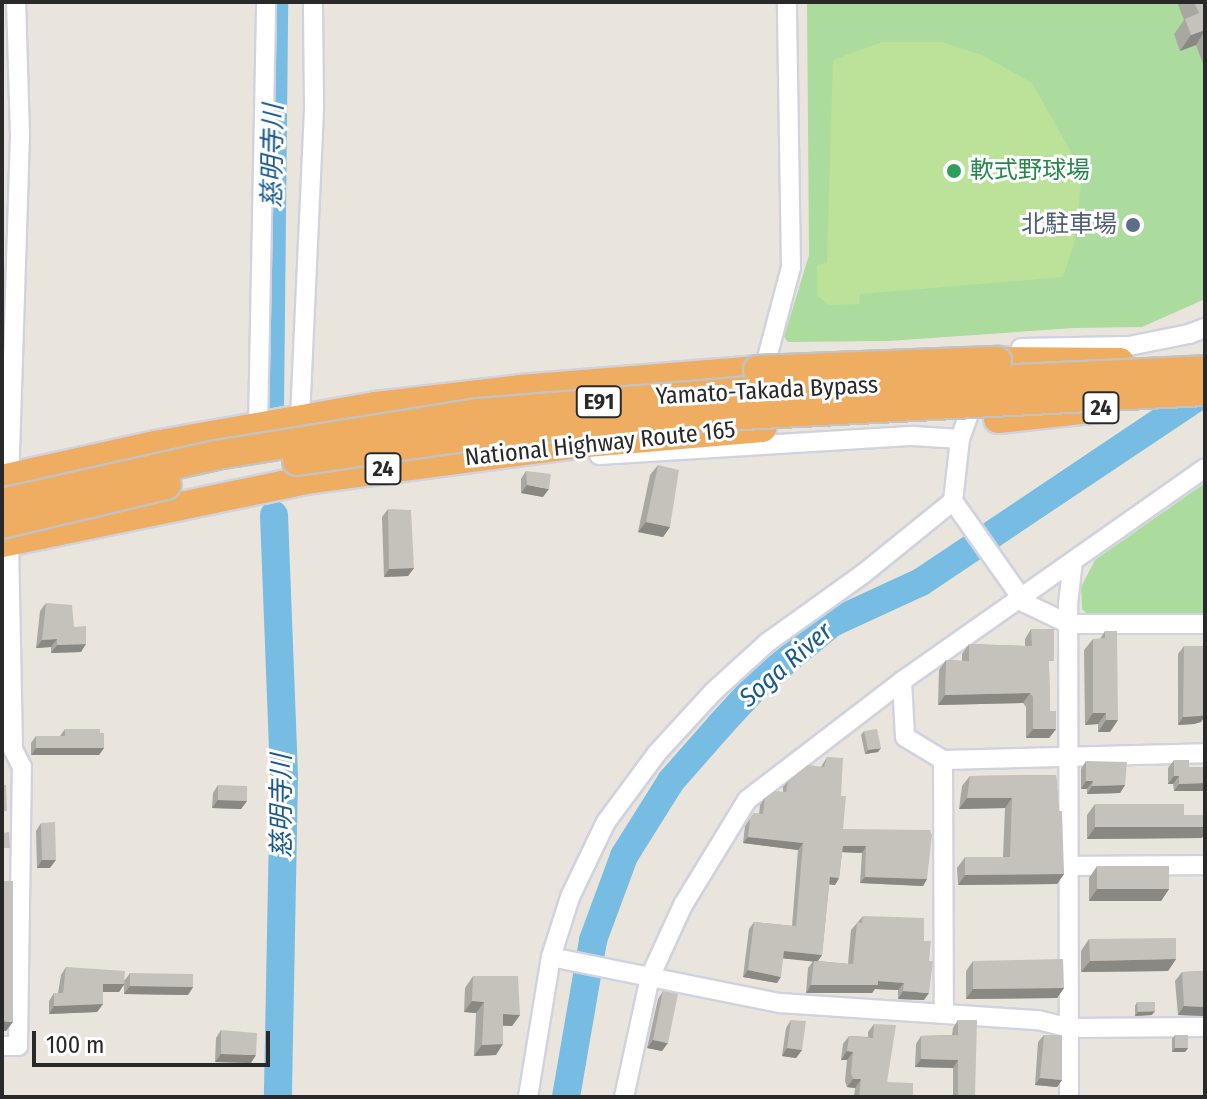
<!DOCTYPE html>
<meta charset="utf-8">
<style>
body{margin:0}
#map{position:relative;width:1207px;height:1099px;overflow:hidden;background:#eae5dc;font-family:"Fira Sans Condensed","Noto Sans JP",sans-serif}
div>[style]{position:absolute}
.green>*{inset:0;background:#acdc9d}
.pitch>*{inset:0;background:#bce299}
.river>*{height:28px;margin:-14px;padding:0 14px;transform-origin:14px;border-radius:14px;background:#77bce3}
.roads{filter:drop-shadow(2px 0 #d1d2e0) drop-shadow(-2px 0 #d1d2e0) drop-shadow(0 2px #d1d2e0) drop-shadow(0 -2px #d1d2e0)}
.minor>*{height:18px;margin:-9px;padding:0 9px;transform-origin:9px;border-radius:9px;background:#fff}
.highway>*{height:28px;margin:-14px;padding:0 14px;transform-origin:14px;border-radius:14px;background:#efad61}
.bridges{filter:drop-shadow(2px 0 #c3c3c3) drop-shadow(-2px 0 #c3c3c3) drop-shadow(0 2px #c3c3c3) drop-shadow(0 -2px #c3c3c3)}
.highway-bridge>*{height:28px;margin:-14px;padding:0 14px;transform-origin:14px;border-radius:14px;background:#efad61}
.wall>*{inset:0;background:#a9a7a1}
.shaded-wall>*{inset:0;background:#8a8883}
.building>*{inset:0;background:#c5c2bb}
.dots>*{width:22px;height:22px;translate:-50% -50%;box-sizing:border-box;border:4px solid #fff;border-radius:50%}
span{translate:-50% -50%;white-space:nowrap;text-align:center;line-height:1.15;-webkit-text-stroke:6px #fff;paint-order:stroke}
.shield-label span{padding:2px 6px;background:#fff;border:2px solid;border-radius:6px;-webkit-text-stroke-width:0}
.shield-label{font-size:22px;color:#292929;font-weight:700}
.leisure-label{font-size:24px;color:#27864d}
.left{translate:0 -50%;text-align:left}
.service-label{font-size:24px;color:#4e5e75}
.right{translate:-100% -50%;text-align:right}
.street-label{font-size:24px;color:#292929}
.water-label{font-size:26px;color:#19598c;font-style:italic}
.frame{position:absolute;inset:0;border:4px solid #292929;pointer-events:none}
.scale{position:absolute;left:32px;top:1031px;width:238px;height:36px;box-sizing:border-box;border:4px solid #292929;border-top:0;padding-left:10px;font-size:24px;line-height:28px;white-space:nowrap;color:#292929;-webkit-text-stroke:6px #fff;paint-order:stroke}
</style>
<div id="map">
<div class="green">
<i style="clip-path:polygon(807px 2px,1205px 2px,1205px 299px,1142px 327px,1074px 328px,889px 341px,788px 342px,784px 337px,809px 255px)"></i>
<i style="clip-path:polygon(1205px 483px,1205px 616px,1091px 618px,1082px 609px,1081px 587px,1095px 560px)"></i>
</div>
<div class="pitch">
<i style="clip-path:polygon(883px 42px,941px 42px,982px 55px,1032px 83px,1076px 161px,1081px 182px,1075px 240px,1063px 277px,860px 294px,859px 304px,829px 305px,817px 295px,817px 265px,827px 263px,833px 60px)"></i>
</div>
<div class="river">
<i style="left:270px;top:407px;width:405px;rotate:-89.4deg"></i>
<i style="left:274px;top:515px;width:263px;rotate:87.8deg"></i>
<i style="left:284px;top:778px;width:319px;rotate:91.1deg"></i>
<i style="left:566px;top:1097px;width:159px;rotate:-80.2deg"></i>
<i style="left:593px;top:940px;width:90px;rotate:-69.7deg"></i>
<i style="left:624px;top:856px;width:89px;rotate:-57.9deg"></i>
<i style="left:671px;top:781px;width:76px;rotate:-48.7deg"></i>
<i style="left:721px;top:724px;width:54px;rotate:-47.2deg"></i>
<i style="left:758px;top:684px;width:96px;rotate:-39.5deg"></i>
<i style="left:832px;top:623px;width:98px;rotate:-24.7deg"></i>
<i style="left:921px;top:582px;width:342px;rotate:-33.8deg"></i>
</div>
<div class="roads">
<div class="minor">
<i style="left:1021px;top:348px;width:108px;rotate:-1.1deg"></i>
<i style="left:1129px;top:346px;width:61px;rotate:-11.3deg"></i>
<i style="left:1189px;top:334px;width:17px;rotate:-21deg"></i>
<i style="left:767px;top:358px;width:94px;rotate:-75.2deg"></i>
<i style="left:791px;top:267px;width:265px;rotate:-90.9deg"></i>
<i style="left:975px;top:397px;width:45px;rotate:109.7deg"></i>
<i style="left:960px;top:439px;width:62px;rotate:96.4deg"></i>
<i style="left:953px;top:501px;width:125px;rotate:54.8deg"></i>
<i style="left:1025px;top:603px;width:49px;rotate:25.5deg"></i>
<i style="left:1069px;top:624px;width:136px"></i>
<i style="left:300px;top:418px;width:313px;rotate:-87.4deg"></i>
<i style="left:314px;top:105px;width:103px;rotate:-90.6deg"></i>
<i style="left:258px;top:427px;width:425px;rotate:-88.9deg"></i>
<i style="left:599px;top:455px;width:315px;rotate:-3.5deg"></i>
<i style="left:913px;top:436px;width:47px;rotate:3.7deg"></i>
<i style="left:9px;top:485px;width:350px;rotate:-88.2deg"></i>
<i style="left:20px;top:135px;width:133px;rotate:-91.7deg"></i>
<i style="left:902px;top:681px;width:56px;rotate:86.9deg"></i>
<i style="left:905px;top:737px;width:44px;rotate:31.2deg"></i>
<i style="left:943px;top:760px;width:262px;rotate:-1.5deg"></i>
<i style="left:943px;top:760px;width:254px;rotate:89.8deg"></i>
<i style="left:1069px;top:866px;width:136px;rotate:-0.4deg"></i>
<i style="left:551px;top:957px;width:234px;rotate:11.4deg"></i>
<i style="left:780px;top:1003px;width:259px;rotate:3.8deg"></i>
<i style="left:1038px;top:1020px;width:32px;rotate:14deg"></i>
<i style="left:1069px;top:1028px;width:136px;rotate:-0.4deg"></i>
<i style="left:2px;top:1046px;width:16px"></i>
<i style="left:18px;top:1046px;width:279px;rotate:-89.2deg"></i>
<i style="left:22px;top:767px;width:20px;rotate:-117deg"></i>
<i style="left:13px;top:749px;width:218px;rotate:-91.1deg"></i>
<i style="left:528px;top:1097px;width:142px;rotate:-80.7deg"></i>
<i style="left:551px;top:957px;width:63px;rotate:-72.4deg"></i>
<i style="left:570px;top:897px;width:83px;rotate:-64.4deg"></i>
<i style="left:606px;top:822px;width:86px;rotate:-53.5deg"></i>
<i style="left:657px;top:753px;width:83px;rotate:-47.4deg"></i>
<i style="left:713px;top:692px;width:74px;rotate:-42.3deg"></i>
<i style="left:768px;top:642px;width:117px;rotate:-35.6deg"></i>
<i style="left:863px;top:574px;width:116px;rotate:-39deg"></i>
<i style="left:624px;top:1097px;width:123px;rotate:-77.8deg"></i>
<i style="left:650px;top:977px;width:79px;rotate:-65.4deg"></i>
<i style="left:683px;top:905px;width:123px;rotate:-58.6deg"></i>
<i style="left:747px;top:800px;width:195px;rotate:-37.5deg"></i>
<i style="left:902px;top:681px;width:370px;rotate:-35.1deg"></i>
<i style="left:1069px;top:1097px;width:493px;rotate:-90.1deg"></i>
<i style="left:1068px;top:604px;width:43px;rotate:-83.4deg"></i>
</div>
<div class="highway">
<i style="left:997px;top:361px;width:123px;rotate:0.5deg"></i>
<i style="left:998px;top:419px;width:104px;rotate:-6.1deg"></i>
<i style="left:2px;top:479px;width:157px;rotate:-12.5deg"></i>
<i style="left:155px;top:445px;width:224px;rotate:-10deg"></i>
<i style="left:376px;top:406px;width:145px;rotate:-6.7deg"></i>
<i style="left:520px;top:389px;width:239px;rotate:-4.6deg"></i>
<i style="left:2px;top:543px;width:317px;rotate:-11.7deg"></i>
<i style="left:312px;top:479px;width:277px;rotate:-7.5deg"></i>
<i style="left:587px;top:443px;width:176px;rotate:-4.9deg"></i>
</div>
</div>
<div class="bridges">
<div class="highway-bridge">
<i style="left:758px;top:370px;width:239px;rotate:-2.2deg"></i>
<i style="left:297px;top:461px;width:183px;rotate:-8.2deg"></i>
<i style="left:478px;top:435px;width:130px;rotate:-5.8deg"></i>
<i style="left:607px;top:422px;width:599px;rotate:-2.97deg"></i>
<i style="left:2px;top:503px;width:219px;rotate:-12.6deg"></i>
<i style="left:216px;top:455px;width:265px;rotate:-9.1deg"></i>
<i style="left:478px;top:413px;width:263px;rotate:-4.6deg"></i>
<i style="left:740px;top:392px;width:466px;rotate:-2.7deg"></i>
<i style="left:2px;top:524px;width:169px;rotate:-13.4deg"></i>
</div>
</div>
<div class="wall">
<i style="clip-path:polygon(1177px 2px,1205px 2px,1205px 69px,1196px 45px,1180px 51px,1174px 34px,1184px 20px)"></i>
<i style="clip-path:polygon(658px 465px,670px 527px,663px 537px,638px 532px,650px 475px)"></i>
<i style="clip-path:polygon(526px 471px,543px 497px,521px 493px,521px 479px)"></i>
<i style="clip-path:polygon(388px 509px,414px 568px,408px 576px,384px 577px,382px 517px)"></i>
<i style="clip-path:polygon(46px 603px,74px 627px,81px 652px,51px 653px,51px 647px,36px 648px,40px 611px)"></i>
<i style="clip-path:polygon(1031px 629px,1049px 668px,1050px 711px,1056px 729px,1049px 738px,1026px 738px,1026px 707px,1023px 703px,938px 705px,939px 670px,946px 660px,962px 661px,962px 654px,969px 644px,1025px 646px,1025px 639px)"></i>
<i style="clip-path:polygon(1105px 631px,1110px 732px,1098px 732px,1098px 724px,1085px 725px,1084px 650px,1093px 639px,1100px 639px)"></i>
<i style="clip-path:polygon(1184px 646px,1205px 646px,1205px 716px,1201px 722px,1194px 724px,1178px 725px,1178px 654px)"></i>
<i style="clip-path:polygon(65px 729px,104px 748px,99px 755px,31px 755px,31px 743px,36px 736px,60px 736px)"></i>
<i style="clip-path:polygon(864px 731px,878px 752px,865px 754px,861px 735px)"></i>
<i style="clip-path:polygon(827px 757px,841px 796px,843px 829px,927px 879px,923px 886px,860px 883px,862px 853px,842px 852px,839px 878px,835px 885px,829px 884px,822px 955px,818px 961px,848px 964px,851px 930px,863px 916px,924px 1000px,898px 999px,898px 990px,875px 989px,872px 993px,806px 993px,808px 968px,813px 961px,783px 958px,777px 983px,743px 977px,749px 929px,754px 922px,792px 926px,798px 850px,743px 843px,745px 826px,754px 813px,759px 814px,760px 805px,765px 798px,783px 792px,783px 787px,788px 781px,821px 767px)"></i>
<i style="clip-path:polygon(1174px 760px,1189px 767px,1205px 767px,1205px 791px,1174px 791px,1173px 784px,1168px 784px,1168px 768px)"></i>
<i style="clip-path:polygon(1086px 761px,1125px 785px,1120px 793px,1087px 794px,1087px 789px,1081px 789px,1081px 769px)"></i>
<i style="clip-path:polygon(1056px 775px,1064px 874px,1057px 884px,958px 885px,957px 868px,965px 857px,1003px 857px,1005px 808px,959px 809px,962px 786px,970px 776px)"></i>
<i style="clip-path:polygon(218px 785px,247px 801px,241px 809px,212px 808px,213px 793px)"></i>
<i style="clip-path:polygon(1095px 804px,1184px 815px,1202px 838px,1087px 839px,1087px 815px)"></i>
<i style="clip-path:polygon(41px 823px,50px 868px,37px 868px,36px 831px)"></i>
<i style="clip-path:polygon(1097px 866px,1169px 889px,1161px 901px,1089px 901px,1089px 878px)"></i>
<i style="clip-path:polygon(1089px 939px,1176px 959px,1168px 971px,1081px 972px,1081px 951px)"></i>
<i style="clip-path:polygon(973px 961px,1064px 988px,1057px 998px,966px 999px,966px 971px)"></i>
<i style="clip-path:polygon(66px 967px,125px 980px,130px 973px,193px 987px,188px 995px,124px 994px,124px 985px,119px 992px,103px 992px,103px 1004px,97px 1012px,49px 1014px,49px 1001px,54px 993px,58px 993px,61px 975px)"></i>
<i style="clip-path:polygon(1205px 971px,1205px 1016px,1178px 1015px,1175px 981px,1182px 972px)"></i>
<i style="clip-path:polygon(473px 976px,520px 1015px,512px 1026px,503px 1026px,496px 1055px,474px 1056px,476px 1013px,464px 1012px,465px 988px)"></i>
<i style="clip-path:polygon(663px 991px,662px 1051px,647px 1048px,658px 999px)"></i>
<i style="clip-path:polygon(1137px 1002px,1152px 1015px,1135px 1016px,1135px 1006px)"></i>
<i style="clip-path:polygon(791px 1020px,802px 1050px,796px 1058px,782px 1056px,786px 1028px)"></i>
<i style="clip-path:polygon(958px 1020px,975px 1097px,953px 1097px,953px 1068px,915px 1067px,916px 1044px,921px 1036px,952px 1035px,953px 1028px)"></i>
<i style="clip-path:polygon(874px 1024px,887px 1082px,913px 1097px,854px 1097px,855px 1088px,847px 1087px,845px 1081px,847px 1060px,841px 1060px,843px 1044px,849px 1036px,868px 1037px,868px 1032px)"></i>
<i style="clip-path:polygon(221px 1030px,251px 1063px,215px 1062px,216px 1038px)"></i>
<i style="clip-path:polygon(1044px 1035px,1062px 1080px,1057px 1087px,1035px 1085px,1038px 1042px)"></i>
<i style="clip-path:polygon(1175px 1035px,1188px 1048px,1185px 1052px,1172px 1052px,1172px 1039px)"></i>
</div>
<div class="shaded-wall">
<i style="clip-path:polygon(1205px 30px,1196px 45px,1180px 51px,1191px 35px)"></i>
<i style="clip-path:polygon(527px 485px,549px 489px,543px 497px,521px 493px)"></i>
<i style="clip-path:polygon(646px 522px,670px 527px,663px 537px,638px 532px)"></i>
<i style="clip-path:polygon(414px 568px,408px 576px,384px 577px,389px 569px)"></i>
<i style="clip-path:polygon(57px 639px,51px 647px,36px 648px,42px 640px)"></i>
<i style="clip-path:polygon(86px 644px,81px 652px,51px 653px,57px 645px)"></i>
<i style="clip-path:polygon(1030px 693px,1023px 703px,938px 705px,945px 695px)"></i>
<i style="clip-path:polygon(1093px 713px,1106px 713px,1098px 724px,1085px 725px)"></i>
<i style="clip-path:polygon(1205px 715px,1201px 722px,1194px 724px,1178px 725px,1183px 717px)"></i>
<i style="clip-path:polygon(1106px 720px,1118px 720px,1110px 732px,1098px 732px)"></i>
<i style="clip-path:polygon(1033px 729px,1056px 729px,1049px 738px,1026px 738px)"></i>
<i style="clip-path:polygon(36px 748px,104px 748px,99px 755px,31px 755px)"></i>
<i style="clip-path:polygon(881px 748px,878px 752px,865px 754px,868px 750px)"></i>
<i style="clip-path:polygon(1174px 776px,1179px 776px,1173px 784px,1168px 784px)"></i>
<i style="clip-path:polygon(1086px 781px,1093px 781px,1087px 789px,1081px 789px)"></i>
<i style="clip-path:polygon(1205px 783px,1205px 791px,1174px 791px,1179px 784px)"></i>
<i style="clip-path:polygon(1125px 785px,1120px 793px,1087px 794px,1092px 786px)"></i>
<i style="clip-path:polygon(967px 798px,1012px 798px,1005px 808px,959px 809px)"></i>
<i style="clip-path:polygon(218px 800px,247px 801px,241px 809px,212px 808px)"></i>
<i style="clip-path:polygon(1095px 827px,1205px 827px,1205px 834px,1202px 838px,1087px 839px)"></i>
<i style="clip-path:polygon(748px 837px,803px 843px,798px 850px,743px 843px)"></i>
<i style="clip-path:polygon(843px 846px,866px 846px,862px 853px,838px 852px)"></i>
<i style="clip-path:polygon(42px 860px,56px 860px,50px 868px,37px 868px)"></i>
<i style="clip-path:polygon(1064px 874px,1057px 884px,958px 885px,965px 875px)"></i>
<i style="clip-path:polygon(830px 877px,839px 878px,835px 885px,826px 884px)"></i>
<i style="clip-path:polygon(865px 877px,927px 879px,923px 886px,860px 883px)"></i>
<i style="clip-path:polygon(1097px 889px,1169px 889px,1161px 901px,1089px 901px)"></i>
<i style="clip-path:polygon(784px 951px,822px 955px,817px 962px,779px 958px)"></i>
<i style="clip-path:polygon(1176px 959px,1168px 971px,1081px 972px,1090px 961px)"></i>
<i style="clip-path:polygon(748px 970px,781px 977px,777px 983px,743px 977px)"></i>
<i style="clip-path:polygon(878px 981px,904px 983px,898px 990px,875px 989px,872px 993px,806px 993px,811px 985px)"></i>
<i style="clip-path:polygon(103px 984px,124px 984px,119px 992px,97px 992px)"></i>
<i style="clip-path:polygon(130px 986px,193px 987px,188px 995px,124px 994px)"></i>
<i style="clip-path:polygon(1064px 988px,1057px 998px,966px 999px,973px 989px)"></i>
<i style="clip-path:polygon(903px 991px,929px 993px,924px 1000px,898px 999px)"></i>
<i style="clip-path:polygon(472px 1001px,484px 1002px,476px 1013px,464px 1012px)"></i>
<i style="clip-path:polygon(103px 1004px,97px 1012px,49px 1014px,54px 1006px)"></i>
<i style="clip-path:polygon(1184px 1006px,1205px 1007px,1205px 1016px,1178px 1015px)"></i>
<i style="clip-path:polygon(1155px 1011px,1152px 1015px,1135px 1016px,1138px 1012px)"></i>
<i style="clip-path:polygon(503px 1014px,520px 1015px,512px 1026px,496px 1025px)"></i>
<i style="clip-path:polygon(2px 1021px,13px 1022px,6px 1031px,2px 1031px)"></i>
<i style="clip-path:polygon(653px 1040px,668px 1043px,662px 1051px,647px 1048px)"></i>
<i style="clip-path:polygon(503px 1044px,496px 1055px,474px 1056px,482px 1045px)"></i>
<i style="clip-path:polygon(787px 1048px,802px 1050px,796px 1058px,782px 1056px)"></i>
<i style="clip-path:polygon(1175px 1048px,1188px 1048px,1185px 1052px,1172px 1052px)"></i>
<i style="clip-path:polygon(847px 1051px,853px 1052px,847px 1060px,841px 1060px)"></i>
<i style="clip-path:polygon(221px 1054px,256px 1055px,251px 1063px,215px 1062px)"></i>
<i style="clip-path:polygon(921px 1059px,958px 1060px,953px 1068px,915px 1067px)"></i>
<i style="clip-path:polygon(1040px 1078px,1062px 1080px,1057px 1087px,1035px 1085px)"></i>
<i style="clip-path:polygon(853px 1079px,861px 1079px,855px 1088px,847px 1087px)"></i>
</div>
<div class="building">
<i style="clip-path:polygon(1194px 2px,1205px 2px,1205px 30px,1191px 35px,1185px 19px,1199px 13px)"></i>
<i style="clip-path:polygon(658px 465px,679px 470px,670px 527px,646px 522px)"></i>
<i style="clip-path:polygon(526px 471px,551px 474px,549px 489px,527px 485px)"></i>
<i style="clip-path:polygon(388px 509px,411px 510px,414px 568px,389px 569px)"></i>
<i style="clip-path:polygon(46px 603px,72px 605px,74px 627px,86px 626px,86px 644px,57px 645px,57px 639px,42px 640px)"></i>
<i style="clip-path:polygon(1031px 629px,1054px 629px,1054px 661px,1049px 661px,1050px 711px,1056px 711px,1056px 729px,1033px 729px,1033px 697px,1030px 693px,945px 695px,946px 660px,969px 661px,969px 644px,1032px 646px)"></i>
<i style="clip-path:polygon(1105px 631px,1117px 631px,1118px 720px,1106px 720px,1106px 713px,1093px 713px,1093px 639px,1105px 638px)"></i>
<i style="clip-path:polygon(1184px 646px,1205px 646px,1205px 715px,1200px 716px,1183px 717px)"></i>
<i style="clip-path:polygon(65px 729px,100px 729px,100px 733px,104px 733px,104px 748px,36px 748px,36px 736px,65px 736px)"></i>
<i style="clip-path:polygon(877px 729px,881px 748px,868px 750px,864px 731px)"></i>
<i style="clip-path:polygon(827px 757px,843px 758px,841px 796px,846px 796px,843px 829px,930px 830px,932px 835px,927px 879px,865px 877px,866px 846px,843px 846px,839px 878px,830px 877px,822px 955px,784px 951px,781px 977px,748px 970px,754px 922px,796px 926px,803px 843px,748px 837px,750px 819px,754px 813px,763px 814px,765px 798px,775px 791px,786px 792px,788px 781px,808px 765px,824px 767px)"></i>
<i style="clip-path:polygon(1174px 760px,1189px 760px,1189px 767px,1205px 767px,1205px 783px,1179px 784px,1179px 776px,1174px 776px)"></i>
<i style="clip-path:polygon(1086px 761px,1127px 762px,1125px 785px,1092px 786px,1093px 781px,1086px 781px)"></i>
<i style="clip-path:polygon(1056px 775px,1059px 811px,1062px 811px,1064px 874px,965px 875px,965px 857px,1010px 857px,1012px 798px,967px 798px,970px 776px)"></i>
<i style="clip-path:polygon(2px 785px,6px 785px,7px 811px,2px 811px)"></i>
<i style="clip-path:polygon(218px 785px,247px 786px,247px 801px,218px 800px)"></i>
<i style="clip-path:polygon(1095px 804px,1184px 804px,1184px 815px,1205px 815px,1205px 827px,1095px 827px)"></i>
<i style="clip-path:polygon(55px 822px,56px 860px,42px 860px,41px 823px)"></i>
<i style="clip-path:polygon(9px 832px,10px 848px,2px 848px,2px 833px)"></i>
<i style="clip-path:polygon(1097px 866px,1169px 866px,1169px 889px,1097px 889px)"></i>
<i style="clip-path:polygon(2px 881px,13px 881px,13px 1022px,2px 1021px)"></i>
<i style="clip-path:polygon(863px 916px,924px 918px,924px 941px,931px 941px,929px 961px,933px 961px,929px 993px,903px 991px,904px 983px,878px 981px,878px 985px,811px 985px,814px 961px,853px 964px,857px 922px,862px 923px)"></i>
<i style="clip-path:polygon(1176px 938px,1176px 959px,1090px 961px,1089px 939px)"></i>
<i style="clip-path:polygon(1063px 959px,1064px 988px,973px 989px,973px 961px)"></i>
<i style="clip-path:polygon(66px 967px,125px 971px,124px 984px,103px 984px,103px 1004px,54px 1006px,54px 993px,63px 993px)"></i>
<i style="clip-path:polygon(1205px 971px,1205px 1007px,1184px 1006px,1182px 972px)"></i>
<i style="clip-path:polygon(130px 973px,193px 974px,193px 987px,130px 986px)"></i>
<i style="clip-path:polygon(473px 976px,518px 976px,520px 1015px,503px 1014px,503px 1044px,482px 1045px,484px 1002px,472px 1001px)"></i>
<i style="clip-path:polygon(663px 991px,678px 994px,668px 1043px,653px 1040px)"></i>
<i style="clip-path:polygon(1137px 1002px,1155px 1002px,1155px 1011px,1138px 1012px)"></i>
<i style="clip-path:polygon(791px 1020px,806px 1021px,802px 1050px,787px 1048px)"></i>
<i style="clip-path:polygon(958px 1020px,977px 1020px,975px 1096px,958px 1097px,958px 1060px,921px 1059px,921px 1036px,958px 1035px)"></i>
<i style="clip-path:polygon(874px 1024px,896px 1025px,887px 1082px,913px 1083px,913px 1097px,859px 1097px,861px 1079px,853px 1079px,851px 1073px,853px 1052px,847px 1051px,849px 1036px,873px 1038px)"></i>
<i style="clip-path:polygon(221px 1030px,257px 1033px,256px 1055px,221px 1054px)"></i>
<i style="clip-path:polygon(1044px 1035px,1062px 1035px,1062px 1080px,1040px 1078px)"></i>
<i style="clip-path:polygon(1175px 1035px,1188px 1035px,1188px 1048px,1175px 1048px)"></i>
</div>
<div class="dots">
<i style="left:954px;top:171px;background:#2e9e5b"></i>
<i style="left:1133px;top:225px;background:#5c6f8a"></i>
</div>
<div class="shield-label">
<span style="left:599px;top:402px">E91</span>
<span style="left:1101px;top:408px">24</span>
<span style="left:383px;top:469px">24</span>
</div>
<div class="leisure-label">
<span class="left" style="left:970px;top:171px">軟式野球場</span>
</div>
<div class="service-label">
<span class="right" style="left:1117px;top:225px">北駐車場</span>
</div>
<div class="street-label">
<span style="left:767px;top:391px;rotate:-3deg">Yamato-Takada Bypass</span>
<span style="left:600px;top:444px;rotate:-6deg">National Highway Route 165</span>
</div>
<div class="water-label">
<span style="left:273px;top:156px;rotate:-89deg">慈明寺川</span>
<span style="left:786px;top:665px;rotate:-41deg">Soga River</span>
<span style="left:282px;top:806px;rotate:-90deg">慈明寺川</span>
</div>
<div class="frame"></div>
<div class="scale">100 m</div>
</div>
